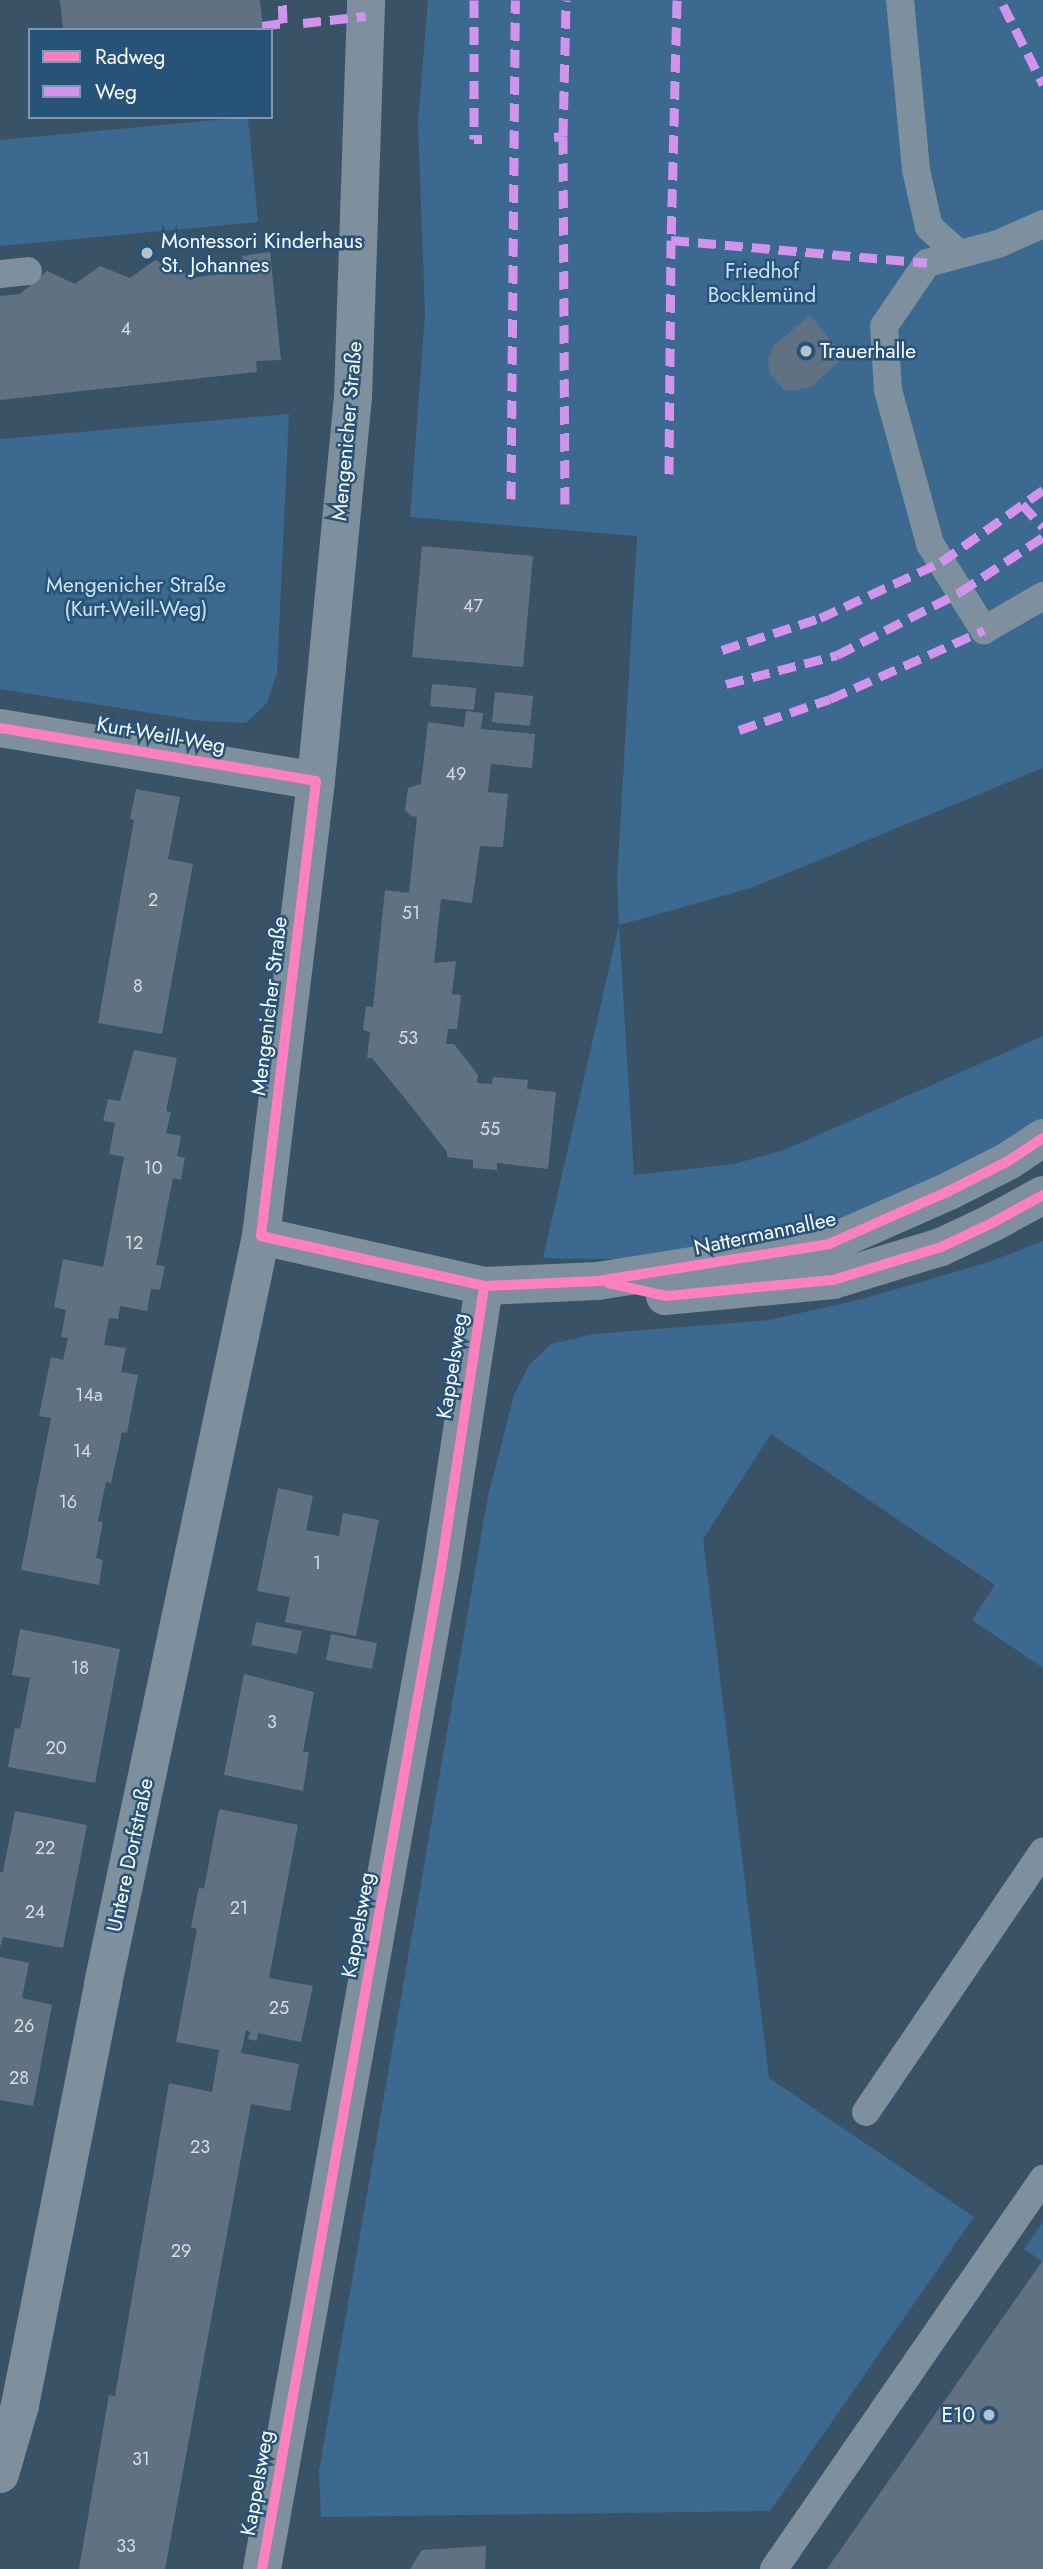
<!DOCTYPE html>
<meta charset="utf-8">
<style>
body{margin:0}
#map{position:relative;width:1043px;height:2569px;overflow:hidden;background:#3a5266;font-family:Jost,sans-serif}
div>[style]{position:absolute}
.green>*{inset:0;background:#3b6990}
.building>*{inset:0;background:#607281}
.service>*{height:28px;margin:-14px;padding:0 14px;transform-origin:14px;border-radius:14px;background:#7e8f9d}
.minor>*{height:38px;margin:-19px;padding:0 19px;transform-origin:19px;border-radius:19px;background:#7e8f9d}
.quiet>*{height:9px;margin-top:-4.5px;transform-origin:0;background:repeating-linear-gradient(90deg,#d193ec 0 18px,transparent 0 27px)}
.cycleway>*{height:10px;margin:-5px;padding:0 5px;transform-origin:5px;border-radius:5px;background:#ff80c0}
.dots>*{width:19px;height:19px;translate:-50% -50%;box-sizing:border-box;border:4px solid #275379;border-radius:50%}
span{translate:-50% -50%;white-space:nowrap;text-align:center;line-height:1.15;-webkit-text-stroke:5px #275379;paint-order:stroke}
.number-label{font-size:18px;color:#d7dce0}
.number-label span{-webkit-text-stroke-width:0}
.poi-label{font-size:21px;color:#fff}
.left{translate:0 -50%;text-align:left}
.right{translate:-100% -50%;text-align:right}
.park-label{font-size:21px;color:#cce2f3}
.street-label{font-size:21px;color:#fff}
.legend{position:absolute;left:28px;top:28px;width:245px;height:91px;box-sizing:border-box;background:#275379;border:2px solid #7d98af;margin:0;padding:9px 12px;list-style:none;font-size:21px;color:#fff}
.legend li{display:flex;align-items:center;gap:14px;height:35px}
.legend b{width:35px;border:2px solid #7d98af}
</style>
<div id="map">
<div class="green">
<i style="clip-path:polygon(428px 0,1043px 0,1043px 768px,751px 888px,619px 925px,634px 1175px,734px 1164px,784px 1150px,1043px 1036px,1043px 1124px,933px 1185px,805px 1235px,662px 1260px,543px 1258px,619px 925px,617px 880px,637px 536px,410px 517px,425px 314px,418px 123px)"></i>
<i style="clip-path:polygon(248px 117px,258px 222px,0 246px,0 140px)"></i>
<i style="clip-path:polygon(289px 414px,277px 673px,267px 703px,246px 723px,201px 721px,0 689px,0 439px)"></i>
<i style="clip-path:polygon(1043px 1241px,1043px 1668px,972px 1620px,995px 1585px,771px 1434px,703px 1539px,769px 2078px,974px 2217px,770px 2511px,321px 2517px,319px 2471px,488px 1496px,514px 1395px,529px 1365px,551px 1344px,594px 1334px,769px 1320px,862px 1299px,986px 1263px)"></i>
<i style="clip-path:polygon(1043px 2222px,1043px 2262px,1024px 2249px)"></i>
</div>
<div class="building">
<i style="clip-path:polygon(60px 0,260px 0,263px 30px,63px 30px)"></i>
<i style="clip-path:polygon(270px 252px,281px 360px,256px 361px,257px 372px,0 400px,0 296px,20px 294px,47px 271px,75px 284px,100px 266px,130px 278px,155px 260px,185px 273px,186px 279px,244px 270px,242px 256px)"></i>
<i style="clip-path:polygon(810px 315px,844px 357px,811px 387px,793px 391px,783px 389px,770px 374px,768px 360px,774px 345px)"></i>
<i style="clip-path:polygon(422px 546px,533px 556px,523px 667px,412px 657px)"></i>
<i style="clip-path:polygon(432px 684px,476px 688px,474px 710px,430px 706px)"></i>
<i style="clip-path:polygon(495px 692px,533px 696px,530px 726px,492px 722px)"></i>
<i style="clip-path:polygon(466px 711px,483px 713px,481px 729px,535px 734px,532px 768px,491px 764px,488px 792px,508px 794px,503px 847px,480px 846px,472px 903px,441px 899px,434px 963px,456px 961px,452px 994px,461px 995px,457px 1029px,448px 1029px,446px 1044px,454px 1044px,478px 1075px,477px 1083px,492px 1084px,493px 1077px,528px 1080px,527px 1089px,556px 1092px,548px 1169px,497px 1163px,497px 1170px,473px 1168px,473px 1160px,447px 1157px,447px 1152px,411px 1106px,372px 1058px,367px 1058px,370px 1032px,363px 1030px,366px 1006px,373px 1007px,385px 890px,409px 893px,417px 817px,411px 816px,405px 810px,408px 788px,421px 784px,428px 722px,464px 727px)"></i>
<i style="clip-path:polygon(136px 789px,180px 797px,168px 859px,193px 864px,162px 1034px,98px 1023px,134px 820px,130px 819px)"></i>
<i style="clip-path:polygon(134px 1050px,177px 1058px,166px 1111px,171px 1112px,166px 1133px,181px 1136px,177px 1156px,185px 1158px,181px 1180px,173px 1178px,156px 1265px,165px 1266px,160px 1290px,151px 1289px,147px 1311px,120px 1306px,118px 1319px,109px 1318px,104px 1345px,126px 1348px,121px 1372px,138px 1375px,127px 1433px,122px 1432px,111px 1483px,106px 1482px,98px 1521px,103px 1522px,96px 1558px,103px 1560px,99px 1585px,21px 1570px,51px 1418px,39px 1416px,51px 1357px,63px 1360px,68px 1338px,61px 1337px,66px 1310px,54px 1307px,63px 1259px,103px 1267px,124px 1157px,109px 1154px,115px 1123px,103px 1121px,108px 1099px,120px 1101px)"></i>
<i style="clip-path:polygon(278px 1488px,313px 1496px,306px 1530px,339px 1536px,343px 1513px,379px 1520px,356px 1636px,285px 1622px,290px 1597px,257px 1591px)"></i>
<i style="clip-path:polygon(256px 1622px,302px 1631px,297px 1654px,251px 1645px)"></i>
<i style="clip-path:polygon(20px 1629px,120px 1649px,95px 1783px,8px 1767px,15px 1728px,20px 1729px,30px 1678px,12px 1675px)"></i>
<i style="clip-path:polygon(331px 1634px,377px 1643px,372px 1669px,326px 1660px)"></i>
<i style="clip-path:polygon(244px 1674px,314px 1692px,303px 1752px,309px 1752px,303px 1791px,224px 1775px)"></i>
<i style="clip-path:polygon(219px 1809px,298px 1825px,269px 1978px,313px 1986px,301px 2042px,258px 2033px,257px 2041px,248px 2039px,250px 2032px,246px 2030px,241px 2053px,299px 2064px,290px 2111px,251px 2104px,165px 2569px,79px 2569px,109px 2395px,115px 2396px,169px 2083px,212px 2092px,219px 2050px,176px 2042px,197px 1929px,191px 1927px,199px 1887px,204px 1889px)"></i>
<i style="clip-path:polygon(15px 1811px,87px 1825px,63px 1948px,3px 1937px,0 1948px,0 1872px,3px 1872px)"></i>
<i style="clip-path:polygon(0 1957px,29px 1963px,22px 1998px,52px 2005px,33px 2106px,0 2100px)"></i>
<i style="clip-path:polygon(1043px 2260px,1043px 2569px,827px 2569px)"></i>
<i style="clip-path:polygon(486px 2546px,485px 2569px,410px 2569px,422px 2550px)"></i>
</div>
<div class="service">
<i style="left:900px;top:0;width:171px;rotate:84.6deg"></i>
<i style="left:916px;top:170px;width:58px;rotate:77.2deg"></i>
<i style="left:929px;top:227px;width:40px;rotate:42deg"></i>
<i style="left:1043px;top:224px;width:49px;rotate:156deg"></i>
<i style="left:998px;top:244px;width:73px;rotate:165deg"></i>
<i style="left:927px;top:263px;width:76px;rotate:124.3deg"></i>
<i style="left:884px;top:326px;width:64px;rotate:86.4deg"></i>
<i style="left:888px;top:390px;width:160px;rotate:74.7deg"></i>
<i style="left:930px;top:544px;width:102px;rotate:57.9deg"></i>
<i style="left:984px;top:630px;width:68px;rotate:-30deg"></i>
<i style="left:0;top:274px;width:28px;rotate:-6deg"></i>
<i style="left:866px;top:2112px;width:315px;rotate:-55.8deg"></i>
<i style="left:774px;top:2569px;width:474px;rotate:-55.4deg"></i>
</div>
<div class="minor">
<i style="left:0;top:728px;width:320px;rotate:9.5deg"></i>
<i style="left:261px;top:1236px;width:229px;rotate:12.6deg"></i>
<i style="left:484px;top:1286px;width:114px;rotate:-2.5deg"></i>
<i style="left:598px;top:1281px;width:234px;rotate:-9.1deg"></i>
<i style="left:829px;top:1244px;width:129px;rotate:-23.8deg"></i>
<i style="left:947px;top:1192px;width:68px;rotate:-26.9deg"></i>
<i style="left:1008px;top:1161px;width:42px;rotate:-33.3deg"></i>
<i style="left:665px;top:1296px;width:169px;rotate:-5.4deg"></i>
<i style="left:833px;top:1280px;width:113px;rotate:-17deg"></i>
<i style="left:941px;top:1247px;width:56px;rotate:-25.2deg"></i>
<i style="left:992px;top:1223px;width:58px;rotate:-28.8deg"></i>
<i style="left:0;top:2474px;width:72px;rotate:-73.8deg"></i>
<i style="left:20px;top:2405px;width:429px;rotate:-78.8deg"></i>
<i style="left:103px;top:1984px;width:765px;rotate:-78.07deg"></i>
<i style="left:261px;top:1236px;width:458px;rotate:-83.1deg"></i>
<i style="left:316px;top:781px;width:386px;rotate:-84.5deg"></i>
<i style="left:353px;top:397px;width:397px;rotate:-88.1deg"></i>
<i style="left:262px;top:2569px;width:1017px;rotate:-79.86deg"></i>
<i style="left:441px;top:1568px;width:285px;rotate:-81.3deg"></i>
</div>
<div class="quiet">
<i style="left:474px;top:0;width:139px;rotate:90deg"></i>
<i style="left:474px;top:139px;width:8px"></i>
<i style="left:677px;top:0;width:240px;rotate:91.4deg"></i>
<i style="left:671px;top:240px;width:257px;rotate:5.1deg"></i>
<i style="left:1003px;top:5px;width:89px;rotate:63.1deg"></i>
<i style="left:303px;top:23px;width:63px;rotate:-6.3deg"></i>
<i style="left:262px;top:26px;width:21px;rotate:-8deg"></i>
<i style="left:283px;top:23px;width:23px;rotate:-92deg"></i>
<i style="left:563px;top:136px;width:136px;rotate:-88.7deg"></i>
<i style="left:554px;top:137px;width:9px;rotate:-6deg"></i>
<i style="left:563px;top:136px;width:368px;rotate:89.7deg"></i>
<i style="left:669px;top:474px;width:234px;rotate:-89.5deg"></i>
<i style="left:511px;top:499px;width:499px;rotate:-89.5deg"></i>
<i style="left:1022px;top:504px;width:31px;rotate:48deg"></i>
<i style="left:722px;top:650px;width:103px;rotate:-18.1deg"></i>
<i style="left:820px;top:618px;width:133px;rotate:-24.8deg"></i>
<i style="left:941px;top:562px;width:125px;rotate:-35.2deg"></i>
<i style="left:726px;top:684px;width:115px;rotate:-14.6deg"></i>
<i style="left:837px;top:655px;width:138px;rotate:-27.1deg"></i>
<i style="left:960px;top:592px;width:100px;rotate:-33.5deg"></i>
<i style="left:739px;top:730px;width:96px;rotate:-18.8deg"></i>
<i style="left:830px;top:699px;width:169px;rotate:-24.1deg"></i>
</div>
<div class="cycleway">
<i style="left:0;top:728px;width:320px;rotate:9.5deg"></i>
<i style="left:316px;top:781px;width:458px;rotate:96.9deg"></i>
<i style="left:261px;top:1236px;width:229px;rotate:12.6deg"></i>
<i style="left:484px;top:1286px;width:114px;rotate:-2.5deg"></i>
<i style="left:598px;top:1281px;width:234px;rotate:-9.1deg"></i>
<i style="left:829px;top:1244px;width:129px;rotate:-23.8deg"></i>
<i style="left:947px;top:1192px;width:68px;rotate:-26.9deg"></i>
<i style="left:1008px;top:1161px;width:42px;rotate:-33.3deg"></i>
<i style="left:608px;top:1283px;width:59px;rotate:12.6deg"></i>
<i style="left:666px;top:1296px;width:168px;rotate:-5.5deg"></i>
<i style="left:833px;top:1280px;width:113px;rotate:-17deg"></i>
<i style="left:941px;top:1247px;width:56px;rotate:-25.2deg"></i>
<i style="left:992px;top:1223px;width:58px;rotate:-28.8deg"></i>
<i style="left:262px;top:2569px;width:1017px;rotate:-79.86deg"></i>
<i style="left:441px;top:1568px;width:285px;rotate:-81.3deg"></i>
</div>
<div class="dots">
<i style="left:147px;top:253px;background:#bac2c9"></i>
<i style="left:806px;top:351px;background:#bac2c9"></i>
<i style="left:989px;top:2415px;background:#bac2c9"></i>
</div>
<div class="number-label">
<span style="left:126px;top:329px">4</span>
<span style="left:473px;top:606px">47</span>
<span style="left:456px;top:774px">49</span>
<span style="left:153px;top:900px">2</span>
<span style="left:411px;top:913px">51</span>
<span style="left:138px;top:986px">8</span>
<span style="left:408px;top:1038px">53</span>
<span style="left:490px;top:1129px">55</span>
<span style="left:153px;top:1168px">10</span>
<span style="left:134px;top:1243px">12</span>
<span style="left:89px;top:1395px">14a</span>
<span style="left:82px;top:1451px">14</span>
<span style="left:68px;top:1502px">16</span>
<span style="left:317px;top:1563px">1</span>
<span style="left:80px;top:1668px">18</span>
<span style="left:272px;top:1722px">3</span>
<span style="left:56px;top:1748px">20</span>
<span style="left:45px;top:1848px">22</span>
<span style="left:239px;top:1908px">21</span>
<span style="left:35px;top:1912px">24</span>
<span style="left:279px;top:2008px">25</span>
<span style="left:24px;top:2026px">26</span>
<span style="left:19px;top:2078px">28</span>
<span style="left:200px;top:2147px">23</span>
<span style="left:181px;top:2251px">29</span>
<span style="left:141px;top:2459px">31</span>
<span style="left:126px;top:2546px">33</span>
</div>
<div class="poi-label">
<span class="left" style="left:161px;top:253px">Montessori Kinderhaus<br>St. Johannes</span>
<span class="left" style="left:820px;top:351px">Trauerhalle</span>
<span class="right" style="left:975px;top:2415px">E10</span>
</div>
<div class="park-label">
<span style="left:762px;top:283px">Friedhof<br>Bocklemünd</span>
<span style="left:136px;top:597px">Mengenicher Straße<br>(Kurt-Weill-Weg)</span>
</div>
<div class="street-label">
<span style="left:347px;top:431px;rotate:-85deg">Mengenicher Straße</span>
<span style="left:161px;top:735px;rotate:10deg">Kurt-Weill-Weg</span>
<span style="left:269px;top:1006px;rotate:-83deg">Mengenicher Straße</span>
<span style="left:765px;top:1233px;rotate:-12deg">Nattermannallee</span>
<span style="left:452px;top:1366px;rotate:-81deg">Kappelsweg</span>
<span style="left:130px;top:1855px;rotate:-78deg">Untere Dorfstraße</span>
<span style="left:358px;top:1925px;rotate:-80deg">Kappelsweg</span>
<span style="left:257px;top:2483px;rotate:-80deg">Kappelsweg</span>
</div>
<ul class="legend">
<li><b style="height:9px;background:#ff80c0"></b>Radweg</li>
<li><b style="height:9px;background:#d193ec"></b>Weg</li>
</ul>
</div>
